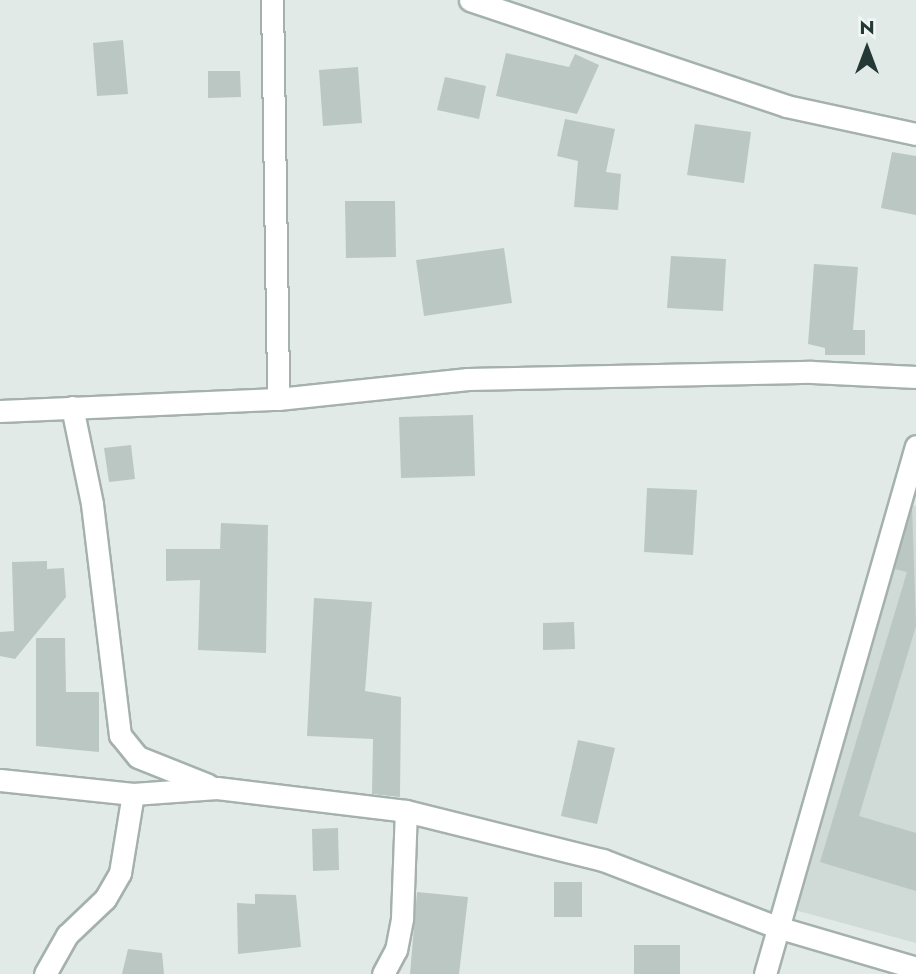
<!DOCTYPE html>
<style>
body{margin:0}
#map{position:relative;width:916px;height:974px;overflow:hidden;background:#e1eae7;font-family:Jost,sans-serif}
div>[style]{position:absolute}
.built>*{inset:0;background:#d0dad6}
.building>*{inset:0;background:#bac7c3}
.roads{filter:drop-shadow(2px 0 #a5b1ae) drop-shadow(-2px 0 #a5b1ae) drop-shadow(0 2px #a5b1ae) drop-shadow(0 -2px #a5b1ae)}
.street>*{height:21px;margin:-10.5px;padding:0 10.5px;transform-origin:10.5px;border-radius:10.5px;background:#fff}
span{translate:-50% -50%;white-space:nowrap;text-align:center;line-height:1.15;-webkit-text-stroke:5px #f1f7f5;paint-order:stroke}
.north{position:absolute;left:832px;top:14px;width:70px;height:70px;-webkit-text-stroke:5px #f1f7f5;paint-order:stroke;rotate:0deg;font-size:19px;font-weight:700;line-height:28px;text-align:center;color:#243936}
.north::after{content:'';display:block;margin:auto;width:24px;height:32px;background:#243936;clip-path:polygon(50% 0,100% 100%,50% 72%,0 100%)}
</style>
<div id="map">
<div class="built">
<i style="clip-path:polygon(913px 505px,916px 506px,916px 943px,791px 909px)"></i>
</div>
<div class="building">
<i style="clip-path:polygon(123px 40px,128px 94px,97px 96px,93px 43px)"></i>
<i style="clip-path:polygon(506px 53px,569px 67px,575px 54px,599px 65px,577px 114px,496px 96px)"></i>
<i style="clip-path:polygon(358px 67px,362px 123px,323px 126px,319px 70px)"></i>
<i style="clip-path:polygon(208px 71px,240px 71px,241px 97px,208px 98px)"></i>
<i style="clip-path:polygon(445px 77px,486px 86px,479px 119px,437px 110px)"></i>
<i style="clip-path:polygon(565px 119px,615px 129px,606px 172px,621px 174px,618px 210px,574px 207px,578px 161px,557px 156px)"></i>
<i style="clip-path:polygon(695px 124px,751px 132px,744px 183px,687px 175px)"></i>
<i style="clip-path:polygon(892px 152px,916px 156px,916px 215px,881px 208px)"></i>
<i style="clip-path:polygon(345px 201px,395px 201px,396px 257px,346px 258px)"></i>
<i style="clip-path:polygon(504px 248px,512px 303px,424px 316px,416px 260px)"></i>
<i style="clip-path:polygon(671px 256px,726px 259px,723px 311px,667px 308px)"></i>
<i style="clip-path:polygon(814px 264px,858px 267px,853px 330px,865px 330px,865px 355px,825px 355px,825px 348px,808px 344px)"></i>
<i style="clip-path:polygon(473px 415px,475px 476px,401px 478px,399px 417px)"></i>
<i style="clip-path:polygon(131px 445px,135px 479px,109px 482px,104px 448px)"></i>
<i style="clip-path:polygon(647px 488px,697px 490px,693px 555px,644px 552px)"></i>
<i style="clip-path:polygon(912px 506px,916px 626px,859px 816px,916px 833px,916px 891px,820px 862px,907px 572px,895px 569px)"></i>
<i style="clip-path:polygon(221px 523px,268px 525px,266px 653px,198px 650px,200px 580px,166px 581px,166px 549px,220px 549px)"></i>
<i style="clip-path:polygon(47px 561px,47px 569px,64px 568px,66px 597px,15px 659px,0 656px,0 632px,14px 631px,12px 562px)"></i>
<i style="clip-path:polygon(314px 598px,372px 602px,365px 691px,401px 697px,400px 797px,372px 794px,373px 739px,307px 736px)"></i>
<i style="clip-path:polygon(574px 622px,575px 649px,543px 650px,543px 623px)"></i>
<i style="clip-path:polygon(36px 638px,65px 638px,66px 692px,99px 692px,99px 752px,36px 746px)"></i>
<i style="clip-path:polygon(578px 740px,615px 748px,597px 824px,561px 816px)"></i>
<i style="clip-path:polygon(338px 828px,339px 870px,313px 871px,312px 829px)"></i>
<i style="clip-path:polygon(554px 882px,582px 882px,582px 917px,554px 917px)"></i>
<i style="clip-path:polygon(417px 892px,468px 897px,459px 974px,410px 974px)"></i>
<i style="clip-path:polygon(255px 894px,296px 895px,301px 947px,238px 954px,237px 903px,255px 904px)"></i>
<i style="clip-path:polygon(634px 945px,680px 945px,680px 974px,634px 974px)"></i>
<i style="clip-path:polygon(128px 949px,162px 953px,164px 974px,122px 974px)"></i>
</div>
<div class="roads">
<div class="street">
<i style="left:272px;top:0;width:399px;rotate:89.1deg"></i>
<i style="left:470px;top:0;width:333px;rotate:18.5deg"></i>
<i style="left:786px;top:106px;width:133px;rotate:12.2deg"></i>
<i style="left:72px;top:407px;width:99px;rotate:78.3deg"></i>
<i style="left:92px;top:504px;width:233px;rotate:83.1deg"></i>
<i style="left:120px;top:735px;width:28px;rotate:51deg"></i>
<i style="left:138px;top:757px;width:75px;rotate:21.8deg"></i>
<i style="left:0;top:411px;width:278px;rotate:-2.5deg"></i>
<i style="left:278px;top:399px;width:191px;rotate:-6deg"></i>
<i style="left:468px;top:379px;width:344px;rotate:-1.2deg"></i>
<i style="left:812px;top:372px;width:104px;rotate:2.8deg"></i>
<i style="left:0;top:780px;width:134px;rotate:6deg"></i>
<i style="left:133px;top:794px;width:84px;rotate:-4.1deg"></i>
<i style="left:217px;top:788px;width:190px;rotate:6.9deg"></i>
<i style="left:406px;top:811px;width:203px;rotate:14deg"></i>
<i style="left:603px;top:860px;width:186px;rotate:21.1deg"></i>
<i style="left:777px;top:927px;width:145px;rotate:16.4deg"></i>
<i style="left:45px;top:974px;width:45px;rotate:-60.6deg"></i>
<i style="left:67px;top:935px;width:52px;rotate:-43.5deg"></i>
<i style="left:105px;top:899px;width:30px;rotate:-60deg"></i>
<i style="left:120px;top:873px;width:80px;rotate:-80.7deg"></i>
<i style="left:383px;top:974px;width:27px;rotate:-62deg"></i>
<i style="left:396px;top:950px;width:33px;rotate:-79deg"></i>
<i style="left:402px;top:918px;width:107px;rotate:-87.9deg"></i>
<i style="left:765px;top:974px;width:549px;rotate:-74.04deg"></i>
</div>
</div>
<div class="north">N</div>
</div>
